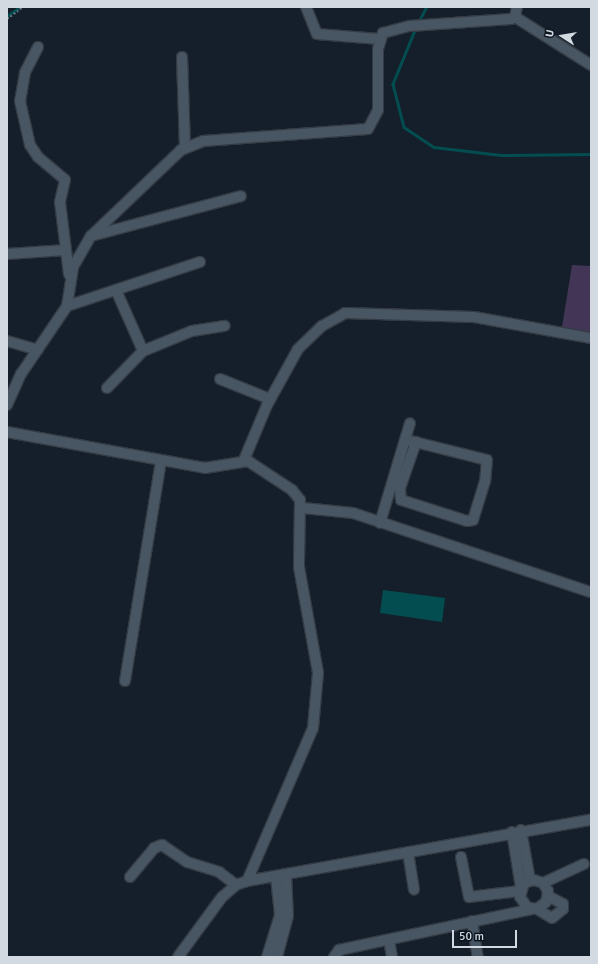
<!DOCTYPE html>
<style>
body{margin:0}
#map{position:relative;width:598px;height:964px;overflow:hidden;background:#141f2b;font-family:Signika,sans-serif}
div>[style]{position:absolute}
.green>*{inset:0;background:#423556}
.water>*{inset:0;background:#034d50}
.stream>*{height:2.5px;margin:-1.25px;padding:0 1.25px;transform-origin:1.25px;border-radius:1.25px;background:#034d50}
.path>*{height:1.5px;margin-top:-0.75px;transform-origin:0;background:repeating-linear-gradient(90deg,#656f79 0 2px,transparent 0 4px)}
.roads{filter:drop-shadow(1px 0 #343b44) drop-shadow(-1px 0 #343b44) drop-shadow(0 1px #343b44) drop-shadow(0 -1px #343b44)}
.minor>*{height:10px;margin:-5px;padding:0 5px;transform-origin:5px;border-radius:5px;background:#485562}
span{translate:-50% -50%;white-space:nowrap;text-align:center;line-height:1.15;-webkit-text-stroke:4px #0b1621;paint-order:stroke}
.frame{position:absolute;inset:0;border:8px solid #d2d9e1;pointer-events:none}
.north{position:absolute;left:542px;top:16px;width:40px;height:40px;-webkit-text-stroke:3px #0b1621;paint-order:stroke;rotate:282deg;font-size:11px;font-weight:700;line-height:16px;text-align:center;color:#d2d9e1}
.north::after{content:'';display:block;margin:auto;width:14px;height:18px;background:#d2d9e1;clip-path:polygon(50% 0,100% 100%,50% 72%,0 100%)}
.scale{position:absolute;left:452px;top:930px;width:65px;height:18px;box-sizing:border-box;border:2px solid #d2d9e1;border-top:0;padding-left:5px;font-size:12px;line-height:14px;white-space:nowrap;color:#d2d9e1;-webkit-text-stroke:3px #0b1621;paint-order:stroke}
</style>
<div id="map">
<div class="green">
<i style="clip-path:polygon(572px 265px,591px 266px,591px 336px,562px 327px)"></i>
</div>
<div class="water">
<i style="clip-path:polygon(383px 590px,445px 598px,442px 622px,380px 613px)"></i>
</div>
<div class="stream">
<i style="left:7px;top:16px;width:16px;rotate:-35deg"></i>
<i style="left:418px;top:23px;width:18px;rotate:-63deg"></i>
<i style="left:416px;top:28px;width:61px;rotate:112.3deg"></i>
<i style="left:393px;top:84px;width:44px;rotate:75.7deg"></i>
<i style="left:404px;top:127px;width:36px;rotate:34deg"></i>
<i style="left:434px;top:147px;width:67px;rotate:6.8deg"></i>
<i style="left:501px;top:155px;width:90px;rotate:-0.6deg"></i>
</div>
<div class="path">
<i style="left:7px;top:19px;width:20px;rotate:-37deg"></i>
</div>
<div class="roads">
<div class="minor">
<i style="left:306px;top:7px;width:29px;rotate:68deg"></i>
<i style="left:317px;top:34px;width:62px;rotate:4.6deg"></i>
<i style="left:515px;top:17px;width:90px;rotate:32.3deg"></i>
<i style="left:38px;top:47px;width:29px;rotate:117deg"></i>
<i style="left:25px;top:73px;width:28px;rotate:100deg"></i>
<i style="left:20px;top:101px;width:45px;rotate:77.2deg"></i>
<i style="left:30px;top:145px;width:14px;rotate:56deg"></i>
<i style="left:38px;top:157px;width:35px;rotate:40deg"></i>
<i style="left:65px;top:180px;width:23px;rotate:103deg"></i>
<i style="left:60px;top:202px;width:73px;rotate:82.9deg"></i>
<i style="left:182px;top:57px;width:91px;rotate:88.1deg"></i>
<i style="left:91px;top:236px;width:155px;rotate:-14.9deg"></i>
<i style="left:7px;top:254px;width:59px;rotate:-3.9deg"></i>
<i style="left:67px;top:306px;width:140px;rotate:-18.3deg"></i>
<i style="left:7px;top:341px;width:32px;rotate:16deg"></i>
<i style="left:143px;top:351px;width:53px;rotate:-22.2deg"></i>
<i style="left:192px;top:331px;width:33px;rotate:-9deg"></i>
<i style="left:220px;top:379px;width:54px;rotate:21.8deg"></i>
<i style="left:107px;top:388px;width:52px;rotate:-45.8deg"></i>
<i style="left:143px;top:351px;width:67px;rotate:-113.9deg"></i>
<i style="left:7px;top:405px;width:34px;rotate:-66deg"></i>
<i style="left:21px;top:374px;width:82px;rotate:-55.9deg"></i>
<i style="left:67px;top:306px;width:39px;rotate:-81deg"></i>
<i style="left:73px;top:267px;width:36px;rotate:-60deg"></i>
<i style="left:91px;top:236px;width:124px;rotate:-43.7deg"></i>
<i style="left:181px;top:150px;width:24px;rotate:-22deg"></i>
<i style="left:203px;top:141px;width:165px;rotate:-4.2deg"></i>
<i style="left:368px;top:129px;width:21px;rotate:-62deg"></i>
<i style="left:378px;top:110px;width:61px;rotate:-90deg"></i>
<i style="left:378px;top:49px;width:17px;rotate:-73deg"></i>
<i style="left:383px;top:33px;width:28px;rotate:-15deg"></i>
<i style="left:410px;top:26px;width:101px;rotate:-4deg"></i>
<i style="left:511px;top:19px;width:4px;rotate:-27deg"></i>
<i style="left:515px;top:17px;width:10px;rotate:-79deg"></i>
<i style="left:7px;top:432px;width:201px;rotate:10.3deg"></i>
<i style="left:205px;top:468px;width:44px;rotate:-9.2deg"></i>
<i style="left:248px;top:461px;width:53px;rotate:33.4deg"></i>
<i style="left:292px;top:490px;width:13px;rotate:51deg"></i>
<i style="left:300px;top:500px;width:67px;rotate:90.9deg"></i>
<i style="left:299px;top:567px;width:108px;rotate:79.8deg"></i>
<i style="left:318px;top:673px;width:55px;rotate:95.2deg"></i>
<i style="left:313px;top:728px;width:167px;rotate:113.3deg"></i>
<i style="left:247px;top:881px;width:12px;rotate:160deg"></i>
<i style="left:236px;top:885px;width:18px;rotate:139deg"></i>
<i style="left:222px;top:897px;width:74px;rotate:126.3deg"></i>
<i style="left:407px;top:440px;width:82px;rotate:14deg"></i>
<i style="left:487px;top:460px;width:21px;rotate:95deg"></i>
<i style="left:485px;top:481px;width:41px;rotate:107.1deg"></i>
<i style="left:473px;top:520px;width:6px;rotate:171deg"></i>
<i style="left:467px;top:521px;width:69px;rotate:-162.3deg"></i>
<i style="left:401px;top:500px;width:12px;rotate:-95deg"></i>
<i style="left:400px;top:488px;width:49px;rotate:-70.8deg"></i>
<i style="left:244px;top:460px;width:60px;rotate:-67.3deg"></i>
<i style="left:267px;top:405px;width:64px;rotate:-61deg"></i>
<i style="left:298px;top:349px;width:33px;rotate:-44deg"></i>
<i style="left:322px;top:326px;width:26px;rotate:-29deg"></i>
<i style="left:345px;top:313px;width:129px;rotate:1.8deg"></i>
<i style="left:474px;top:317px;width:119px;rotate:10.2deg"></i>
<i style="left:303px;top:508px;width:50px;rotate:5.7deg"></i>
<i style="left:353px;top:513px;width:251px;rotate:18.4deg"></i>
<i style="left:380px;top:523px;width:104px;rotate:-73.3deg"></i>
<i style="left:125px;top:681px;width:223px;rotate:-80.7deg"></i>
<i style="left:521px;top:830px;width:51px;rotate:79.8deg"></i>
<i style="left:512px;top:832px;width:57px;rotate:80.9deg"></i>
<i style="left:408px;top:852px;width:38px;rotate:81deg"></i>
<i style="left:461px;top:857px;width:41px;rotate:78.7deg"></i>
<i style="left:469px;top:897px;width:51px;rotate:-6.7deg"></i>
<i style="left:130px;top:877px;width:38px;rotate:-50deg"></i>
<i style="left:154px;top:848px;width:9px;rotate:-21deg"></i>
<i style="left:162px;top:845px;width:30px;rotate:34deg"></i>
<i style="left:187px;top:862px;width:34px;rotate:17deg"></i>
<i style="left:219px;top:872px;width:21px;rotate:37deg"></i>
<i style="left:247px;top:881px;width:349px;rotate:-10.1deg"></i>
<i style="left:543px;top:883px;width:9px;rotate:58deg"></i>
<i style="left:548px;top:891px;width:11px;rotate:100deg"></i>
<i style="left:546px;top:902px;width:11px;rotate:142deg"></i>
<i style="left:537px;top:909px;width:10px;rotate:-169deg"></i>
<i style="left:527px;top:907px;width:12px;rotate:-125deg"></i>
<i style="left:520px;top:897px;width:15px;rotate:-74deg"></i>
<i style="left:524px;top:883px;width:10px;rotate:-17deg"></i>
<i style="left:534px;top:880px;width:9px;rotate:18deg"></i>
<i style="left:543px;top:883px;width:45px;rotate:-24.9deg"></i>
<i style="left:537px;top:909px;width:17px;rotate:31deg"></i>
<i style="left:552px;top:918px;width:14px;rotate:-39deg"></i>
<i style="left:563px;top:909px;width:5px;rotate:-90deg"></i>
<i style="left:563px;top:904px;width:17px;rotate:-152deg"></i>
<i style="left:472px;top:921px;width:36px;rotate:81deg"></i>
<i style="left:389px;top:940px;width:17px;rotate:80deg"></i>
<i style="left:267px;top:957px;width:44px;rotate:-72.8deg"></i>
<i style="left:280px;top:915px;width:38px;rotate:-96deg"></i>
<i style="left:277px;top:957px;width:42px;rotate:-75deg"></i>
<i style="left:288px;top:916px;width:41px;rotate:-92.8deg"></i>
<i style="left:334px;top:957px;width:9px;rotate:-54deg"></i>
<i style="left:339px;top:950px;width:197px;rotate:-12deg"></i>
</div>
</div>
<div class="frame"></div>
<div class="north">U</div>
<div class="scale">50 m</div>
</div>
